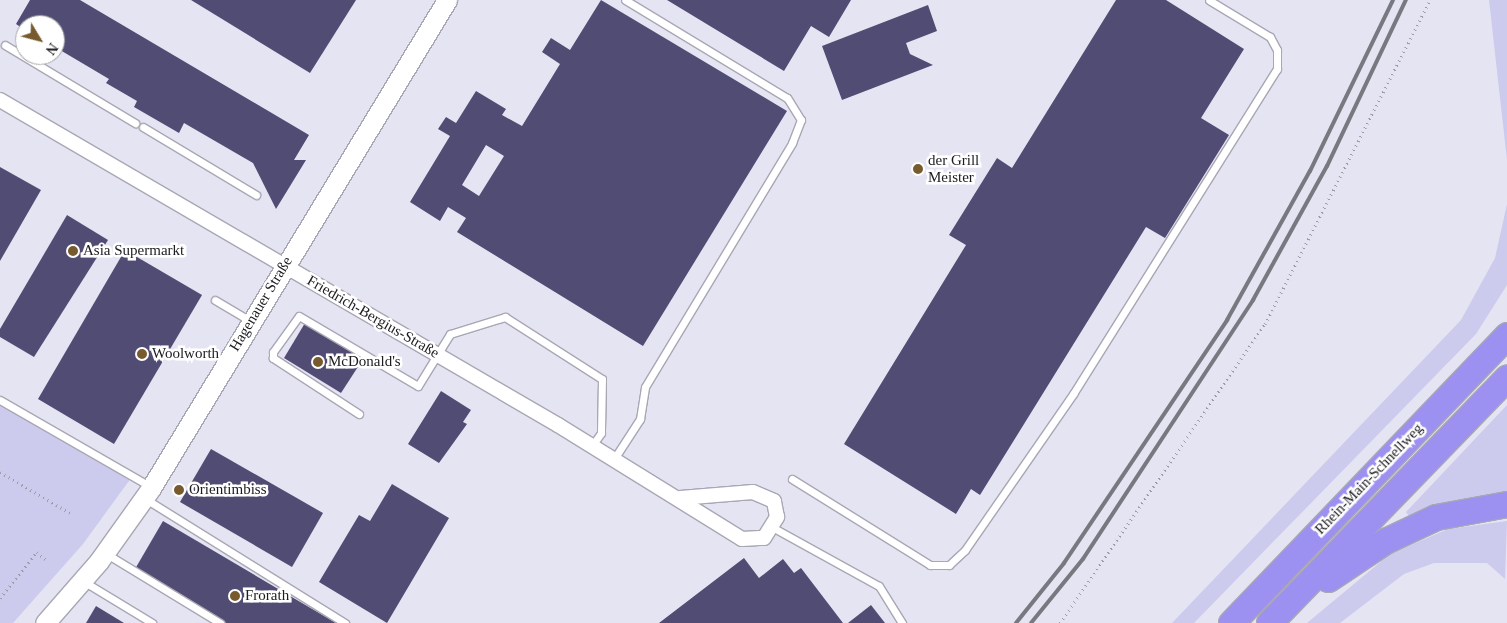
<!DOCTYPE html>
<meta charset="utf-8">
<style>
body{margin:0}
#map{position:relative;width:1507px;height:623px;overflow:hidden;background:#e5e4f2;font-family:Georgia,serif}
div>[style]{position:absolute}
.green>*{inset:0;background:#cdcbed}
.building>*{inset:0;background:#504c74}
.path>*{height:3px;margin-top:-1.5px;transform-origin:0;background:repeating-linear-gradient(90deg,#9c9ca6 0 1px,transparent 0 5px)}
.roads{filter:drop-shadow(1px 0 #a8a7b4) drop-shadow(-1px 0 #a8a7b4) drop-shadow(0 1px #a8a7b4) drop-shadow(0 -1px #a8a7b4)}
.lane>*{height:7px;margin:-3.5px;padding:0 3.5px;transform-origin:3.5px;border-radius:3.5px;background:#fff}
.street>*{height:14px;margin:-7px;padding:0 7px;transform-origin:7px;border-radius:7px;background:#fff}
.secondary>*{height:19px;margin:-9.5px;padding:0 9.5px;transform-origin:9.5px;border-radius:9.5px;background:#fff}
.highway>*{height:25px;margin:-12.5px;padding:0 12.5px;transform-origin:12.5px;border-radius:12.5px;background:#9c90f1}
.rail>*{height:4px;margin:-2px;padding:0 2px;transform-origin:2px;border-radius:2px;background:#787881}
.dots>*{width:14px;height:14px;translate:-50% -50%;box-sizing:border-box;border:2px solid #fff;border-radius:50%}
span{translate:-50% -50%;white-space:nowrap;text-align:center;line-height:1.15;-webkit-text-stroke:5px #fff;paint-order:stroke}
.poi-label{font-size:15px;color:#1b1b20}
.left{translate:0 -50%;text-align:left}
.street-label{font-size:15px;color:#1b1b20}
.north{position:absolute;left:15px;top:15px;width:50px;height:50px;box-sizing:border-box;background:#fff;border:1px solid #a4a4a6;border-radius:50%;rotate:127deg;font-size:14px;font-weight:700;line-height:20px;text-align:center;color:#1b1b20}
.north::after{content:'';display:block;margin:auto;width:18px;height:22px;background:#775b2e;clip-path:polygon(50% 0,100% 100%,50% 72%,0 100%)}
</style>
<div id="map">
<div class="green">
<i style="clip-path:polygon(1489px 0,1507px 0,1507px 160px)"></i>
<i style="clip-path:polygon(1507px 204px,1507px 285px,1476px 334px,1194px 623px,1172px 623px,1461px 320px,1495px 258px)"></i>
<i style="clip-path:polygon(0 398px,134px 474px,83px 544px,13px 623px,0 623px)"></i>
<i style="clip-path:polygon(1507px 405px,1507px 492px,1459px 500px,1410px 518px,1406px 512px)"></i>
<i style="clip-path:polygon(1507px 521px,1505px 579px,1487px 563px,1434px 563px,1404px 574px,1340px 623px,1307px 623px,1390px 554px,1448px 529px)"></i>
</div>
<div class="building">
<i style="clip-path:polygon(30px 0,80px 0,309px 135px,294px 160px,306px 160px,276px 209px,253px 163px,184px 123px,179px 133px,134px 107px,137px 101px,106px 83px,109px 79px,55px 47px,55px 25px,25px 25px,25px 30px,16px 24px)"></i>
<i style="clip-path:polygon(191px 0,356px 0,310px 73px)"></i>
<i style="clip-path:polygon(evenodd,601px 0,787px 111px,643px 346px,457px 232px,466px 218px,448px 207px,440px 221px,410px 202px,450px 136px,438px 129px,446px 117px,456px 123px,476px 91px,506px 109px,502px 115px,522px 126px,560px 64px,542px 52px,551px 38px,570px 50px,601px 0,486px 145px,504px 156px,479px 196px,462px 185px,486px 145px)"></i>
<i style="clip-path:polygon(667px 0,851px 0,829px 37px,811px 26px,784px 71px)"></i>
<i style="clip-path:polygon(1116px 0,1166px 0,1244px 49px,1201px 118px,1229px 135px,1165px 238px,1146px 227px,980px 495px,971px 489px,956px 514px,844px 444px,966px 245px,949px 235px,997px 158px,1012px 168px)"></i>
<i style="clip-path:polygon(928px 5px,937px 31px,906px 43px,910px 54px,933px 65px,842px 100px,822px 46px)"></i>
<i style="clip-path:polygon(0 167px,41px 190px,0 261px)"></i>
<i style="clip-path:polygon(67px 215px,108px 240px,34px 357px,0 337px,0 329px)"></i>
<i style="clip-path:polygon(125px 250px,202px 295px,114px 444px,38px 399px)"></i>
<i style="clip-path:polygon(305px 323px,363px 359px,341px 393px,284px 358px)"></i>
<i style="clip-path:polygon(441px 391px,471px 410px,463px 422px,467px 424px,439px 463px,408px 444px)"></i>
<i style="clip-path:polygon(211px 449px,323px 513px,292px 567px,180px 502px)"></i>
<i style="clip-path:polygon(392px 484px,449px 518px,387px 623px,319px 582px,359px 515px,370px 521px)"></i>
<i style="clip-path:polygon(163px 521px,336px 623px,226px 623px,135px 569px)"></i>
<i style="clip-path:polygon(744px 558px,759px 578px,783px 559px,794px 573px,801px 568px,843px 623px,659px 623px)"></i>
<i style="clip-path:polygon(871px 605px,885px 623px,848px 623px)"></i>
<i style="clip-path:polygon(96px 606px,124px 623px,86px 623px)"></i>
</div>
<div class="path">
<i style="left:0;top:472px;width:83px;rotate:30.3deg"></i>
<i style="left:0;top:598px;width:59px;rotate:-51.2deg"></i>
<i style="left:37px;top:552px;width:11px;rotate:41deg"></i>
<i style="left:1060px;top:623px;width:363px;rotate:-55.6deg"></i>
<i style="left:1265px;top:324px;width:364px;rotate:-63deg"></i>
</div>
<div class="roads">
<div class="lane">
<i style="left:5px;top:45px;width:152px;rotate:31deg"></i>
<i style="left:143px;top:127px;width:132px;rotate:31deg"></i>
<i style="left:215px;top:300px;width:43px;rotate:30.7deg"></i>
<i style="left:0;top:400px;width:174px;rotate:29.9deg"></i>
<i style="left:359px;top:414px;width:103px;rotate:-146.9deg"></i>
<i style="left:273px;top:358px;width:6px;rotate:-90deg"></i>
<i style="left:273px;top:352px;width:44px;rotate:-54.2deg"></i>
<i style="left:299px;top:316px;width:138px;rotate:30.5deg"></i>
<i style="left:418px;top:386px;width:61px;rotate:-58.4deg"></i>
<i style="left:450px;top:334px;width:58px;rotate:-17.2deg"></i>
<i style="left:505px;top:317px;width:115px;rotate:32.6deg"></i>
<i style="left:602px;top:379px;width:54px;rotate:91.1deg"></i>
<i style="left:601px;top:433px;width:16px;rotate:125deg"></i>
<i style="left:614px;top:459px;width:48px;rotate:-57deg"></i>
<i style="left:640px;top:419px;width:32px;rotate:-81deg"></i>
<i style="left:645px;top:387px;width:285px;rotate:-58.9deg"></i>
<i style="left:792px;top:143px;width:25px;rotate:-69deg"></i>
<i style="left:801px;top:120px;width:26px;rotate:-122deg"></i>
<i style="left:787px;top:98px;width:189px;rotate:-148.8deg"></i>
<i style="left:792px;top:479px;width:163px;rotate:31.9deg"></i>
<i style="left:930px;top:565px;width:19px"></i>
<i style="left:949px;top:565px;width:22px;rotate:-43deg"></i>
<i style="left:965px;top:550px;width:190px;rotate:-55.3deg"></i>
<i style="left:1073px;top:394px;width:384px;rotate:-57.9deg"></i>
<i style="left:1277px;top:69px;width:19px;rotate:-90deg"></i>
<i style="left:1277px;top:50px;width:15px;rotate:-118deg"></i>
<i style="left:1270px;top:37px;width:71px;rotate:-148.8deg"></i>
<i style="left:144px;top:498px;width:237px;rotate:31.9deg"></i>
<i style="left:772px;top:527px;width:122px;rotate:28.9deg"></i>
<i style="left:879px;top:586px;width:44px;rotate:58.1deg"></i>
<i style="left:105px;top:553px;width:135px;rotate:31.3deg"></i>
<i style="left:83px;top:581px;width:81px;rotate:31.3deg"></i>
</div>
<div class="street">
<i style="left:0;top:100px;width:646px;rotate:30.22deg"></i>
<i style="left:558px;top:425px;width:216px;rotate:31.8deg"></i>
<i style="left:742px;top:539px;width:22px;rotate:-3deg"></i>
<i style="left:764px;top:538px;width:25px;rotate:-58deg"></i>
<i style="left:777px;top:517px;width:16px;rotate:-101deg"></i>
<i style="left:774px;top:501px;width:23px;rotate:-157deg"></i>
<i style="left:753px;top:492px;width:73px;rotate:175.3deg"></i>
</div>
<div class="secondary">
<i style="left:45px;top:623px;width:82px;rotate:-48.9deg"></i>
<i style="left:99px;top:561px;width:90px;rotate:-54.5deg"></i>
<i style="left:151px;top:488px;width:571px;rotate:-58.76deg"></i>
</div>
<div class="highway">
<i style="left:1328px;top:579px;width:69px;rotate:-33.7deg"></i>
<i style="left:1385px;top:541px;width:56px;rotate:-25.2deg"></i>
<i style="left:1436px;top:517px;width:72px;rotate:-10.4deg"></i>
<i style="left:1231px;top:623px;width:399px;rotate:-46.2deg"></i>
<i style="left:1269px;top:623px;width:342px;rotate:-45.9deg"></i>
</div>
</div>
<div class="rail">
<i style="left:1016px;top:623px;width:77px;rotate:-51.3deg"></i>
<i style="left:1064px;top:563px;width:293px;rotate:-56.1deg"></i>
<i style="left:1227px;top:320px;width:171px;rotate:-60.9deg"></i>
<i style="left:1310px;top:171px;width:190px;rotate:-64.1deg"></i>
<i style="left:1031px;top:623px;width:82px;rotate:-50.9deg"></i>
<i style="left:1083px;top:559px;width:310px;rotate:-56.7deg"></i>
<i style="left:1253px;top:300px;width:153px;rotate:-61.1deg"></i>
<i style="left:1327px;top:166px;width:184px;rotate:-64.6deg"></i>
</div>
<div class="dots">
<i style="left:918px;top:169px;background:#775b2e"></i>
<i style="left:73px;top:251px;background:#775b2e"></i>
<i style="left:142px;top:354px;background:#775b2e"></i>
<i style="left:318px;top:362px;background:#775b2e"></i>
<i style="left:179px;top:490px;background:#775b2e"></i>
<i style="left:235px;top:596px;background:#775b2e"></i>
</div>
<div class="poi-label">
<span class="left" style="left:928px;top:169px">der Grill<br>Meister</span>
<span class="left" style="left:83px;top:251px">Asia Supermarkt</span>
<span class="left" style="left:152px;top:354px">Woolworth</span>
<span class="left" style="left:328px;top:362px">McDonald's</span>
<span class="left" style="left:189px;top:490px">Orientimbiss</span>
<span class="left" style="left:245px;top:596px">Frorath</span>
</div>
<div class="street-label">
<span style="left:261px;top:304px;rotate:-59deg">Hagenauer Straße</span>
<span style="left:373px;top:317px;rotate:30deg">Friedrich-Bergius-Straße</span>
<span style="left:1369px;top:479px;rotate:-46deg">Rhein-Main-Schnellweg</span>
</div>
<div class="north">N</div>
</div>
